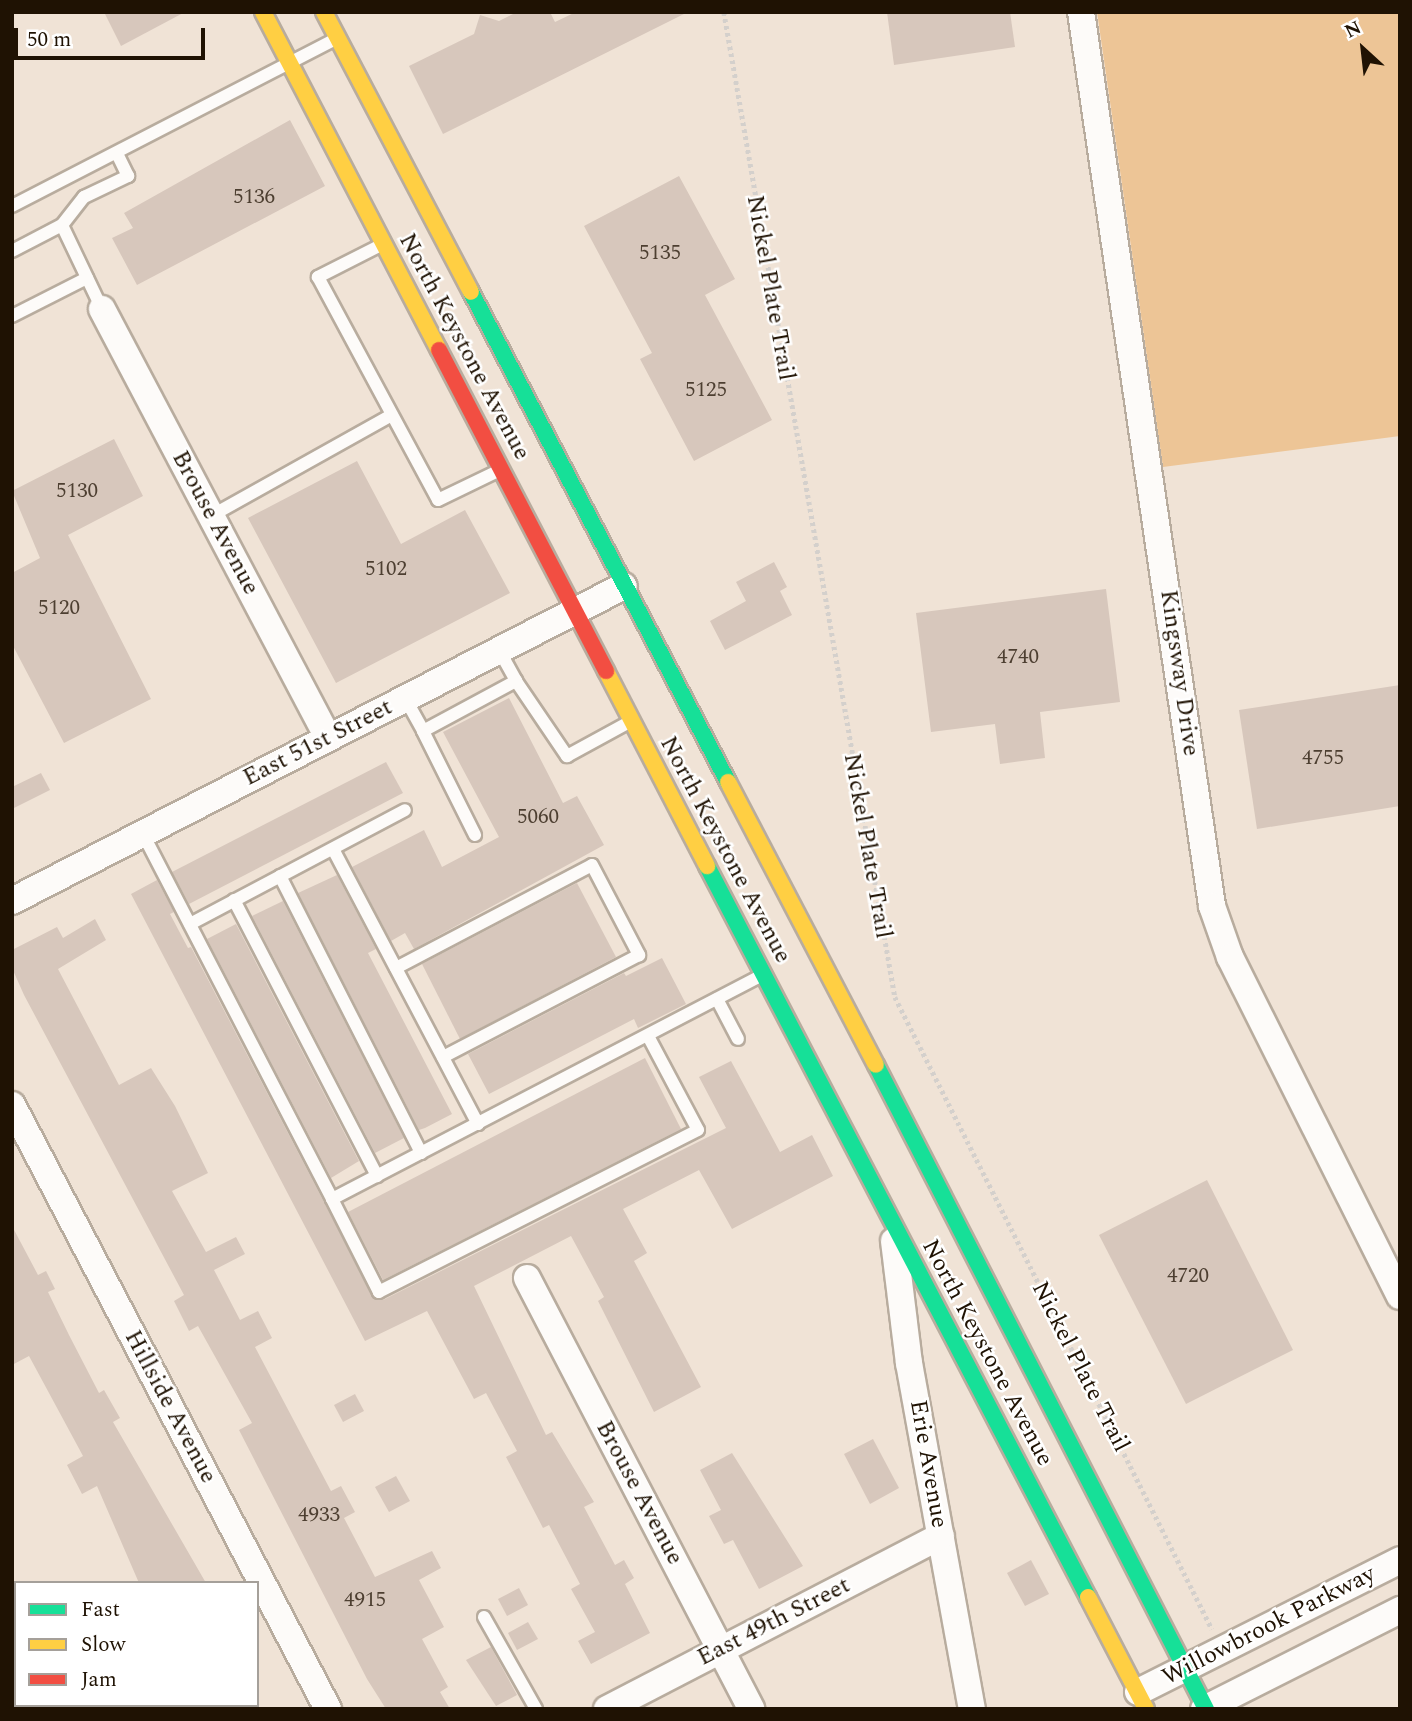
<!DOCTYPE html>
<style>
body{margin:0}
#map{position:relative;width:1412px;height:1721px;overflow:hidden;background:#f0e3d6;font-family:Spectral,serif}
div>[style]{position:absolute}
.green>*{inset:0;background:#edc596}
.building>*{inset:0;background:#d7c7bc}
.path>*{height:4.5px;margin-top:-2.25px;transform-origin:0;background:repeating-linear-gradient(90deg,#d4d0cc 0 3.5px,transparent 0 7px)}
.roads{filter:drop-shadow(2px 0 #b8ac9e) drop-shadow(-2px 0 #b8ac9e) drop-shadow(0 2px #b8ac9e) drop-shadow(0 -2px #b8ac9e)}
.lane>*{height:12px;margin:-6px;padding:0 6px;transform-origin:6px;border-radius:6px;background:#fdfbf9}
.street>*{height:26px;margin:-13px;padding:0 13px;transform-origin:13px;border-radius:13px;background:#fdfbf9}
.fast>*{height:16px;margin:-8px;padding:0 8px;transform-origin:8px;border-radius:8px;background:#16e098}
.slow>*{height:16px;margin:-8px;padding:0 8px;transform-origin:8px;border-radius:8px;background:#ffcf43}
.jam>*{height:16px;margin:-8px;padding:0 8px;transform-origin:8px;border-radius:8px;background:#f24e42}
span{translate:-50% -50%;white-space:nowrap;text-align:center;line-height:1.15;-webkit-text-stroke:5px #fff;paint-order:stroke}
.number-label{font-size:21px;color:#4d3f31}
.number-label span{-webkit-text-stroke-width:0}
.street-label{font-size:24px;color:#1f1203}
.frame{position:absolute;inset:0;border:14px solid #1f1203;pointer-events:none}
.legend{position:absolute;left:14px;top:1581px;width:245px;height:126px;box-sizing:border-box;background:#fff;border:2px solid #a5a09a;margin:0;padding:9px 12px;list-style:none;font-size:21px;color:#1f1203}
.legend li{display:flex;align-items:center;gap:14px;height:35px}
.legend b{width:35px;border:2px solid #a5a09a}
.north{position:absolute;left:1328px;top:14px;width:70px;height:70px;-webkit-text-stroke:5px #fff;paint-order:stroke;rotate:333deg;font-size:19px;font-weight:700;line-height:28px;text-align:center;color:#1f1203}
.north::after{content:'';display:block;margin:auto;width:24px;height:32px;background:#1f1203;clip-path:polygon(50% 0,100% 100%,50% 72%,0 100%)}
.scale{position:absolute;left:14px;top:28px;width:191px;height:32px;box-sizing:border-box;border:4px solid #1f1203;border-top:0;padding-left:9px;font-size:21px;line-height:24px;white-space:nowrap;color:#1f1203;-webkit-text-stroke:5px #fff;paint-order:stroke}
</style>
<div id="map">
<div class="green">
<i style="clip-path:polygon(1097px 12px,1400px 12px,1400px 436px,1163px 467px)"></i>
</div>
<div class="building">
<i style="clip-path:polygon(104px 12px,185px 12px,121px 46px)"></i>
<i style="clip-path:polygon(517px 12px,550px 12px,555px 22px,576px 12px,688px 12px,443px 134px,409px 66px,474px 34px,480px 15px,499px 21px)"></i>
<i style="clip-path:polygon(887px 12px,1010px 12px,1015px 47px,894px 65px)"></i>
<i style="clip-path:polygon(290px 120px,325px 186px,137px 285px,112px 238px,133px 228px,124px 213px)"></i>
<i style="clip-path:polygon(679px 176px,735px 279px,705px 295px,772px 420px,694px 461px,640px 359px,652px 353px,584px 226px)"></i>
<i style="clip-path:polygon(114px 439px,143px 496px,68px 535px,151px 699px,64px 743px,12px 644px,12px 573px,40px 558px,12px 491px)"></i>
<i style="clip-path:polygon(357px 461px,401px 544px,465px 510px,510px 593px,336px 683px,248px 518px)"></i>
<i style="clip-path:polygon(774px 562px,787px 587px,780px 591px,792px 615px,725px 650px,710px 621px,746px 601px,736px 582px)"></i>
<i style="clip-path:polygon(1106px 589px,1120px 702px,1040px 712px,1045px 758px,1000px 764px,995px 724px,931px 732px,916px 613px)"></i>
<i style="clip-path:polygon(1400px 685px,1400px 806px,1257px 829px,1239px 710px)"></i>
<i style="clip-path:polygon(509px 698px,563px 803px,577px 796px,604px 845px,414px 949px,405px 933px,391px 941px,352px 867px,424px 830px,442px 867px,499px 837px,443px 732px)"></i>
<i style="clip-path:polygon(386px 762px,403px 793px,189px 904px,172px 872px)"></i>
<i style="clip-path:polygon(41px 773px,50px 790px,12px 809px,12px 787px)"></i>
<i style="clip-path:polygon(337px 875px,376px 949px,368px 953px,452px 1114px,425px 1128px,419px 1130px,298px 893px)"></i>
<i style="clip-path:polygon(157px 880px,174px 912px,170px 914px,188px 948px,191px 947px,375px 1300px,383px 1300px,726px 1128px,699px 1077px,731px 1061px,780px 1152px,812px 1135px,833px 1176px,732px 1229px,699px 1170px,623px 1209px,647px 1253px,634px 1261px,701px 1387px,654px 1412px,598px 1301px,604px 1297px,571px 1236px,474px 1286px,546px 1435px,552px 1432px,594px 1502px,584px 1507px,615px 1565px,624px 1560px,634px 1578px,625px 1584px,650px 1633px,591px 1664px,578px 1641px,595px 1632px,571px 1589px,580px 1584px,549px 1525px,543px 1528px,506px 1457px,517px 1451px,486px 1393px,474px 1399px,427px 1311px,365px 1341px,131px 894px)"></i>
<i style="clip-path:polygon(577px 883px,616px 957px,460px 1039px,422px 964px)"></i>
<i style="clip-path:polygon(283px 901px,404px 1138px,375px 1153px,252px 916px)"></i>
<i style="clip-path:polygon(95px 919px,106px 940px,58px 969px,119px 1085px,151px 1068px,175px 1106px,208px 1173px,172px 1191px,206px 1252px,236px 1237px,245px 1254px,214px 1270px,240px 1320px,258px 1311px,272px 1338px,255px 1347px,331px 1491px,341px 1486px,355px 1512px,344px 1518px,375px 1577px,432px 1551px,441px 1568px,419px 1580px,444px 1627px,422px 1639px,448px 1687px,440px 1692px,450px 1709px,386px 1709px,367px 1679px,239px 1430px,252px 1423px,198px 1326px,189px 1331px,174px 1301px,184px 1295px,24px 995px,12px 968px,12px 950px,57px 927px,63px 938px)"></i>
<i style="clip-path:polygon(236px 924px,359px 1161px,331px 1178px,207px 939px)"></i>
<i style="clip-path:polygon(662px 958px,686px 1004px,638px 1028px,634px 1019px,489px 1094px,468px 1054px,624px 973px,626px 976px)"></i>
<i style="clip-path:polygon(645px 1058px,681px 1129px,383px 1280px,348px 1212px)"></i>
<i style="clip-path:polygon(1207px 1180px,1293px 1350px,1186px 1404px,1099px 1235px)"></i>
<i style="clip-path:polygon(12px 1226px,38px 1275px,46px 1271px,55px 1289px,48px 1292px,69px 1335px,99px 1393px,104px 1390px,120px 1418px,113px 1422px,206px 1583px,139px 1583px,97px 1486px,82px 1494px,67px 1465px,83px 1456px,29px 1356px,12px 1365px)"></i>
<i style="clip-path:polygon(355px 1394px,364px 1411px,343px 1422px,334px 1405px)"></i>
<i style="clip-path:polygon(873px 1439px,899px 1488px,870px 1504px,844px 1454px)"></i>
<i style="clip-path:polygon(732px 1453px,803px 1566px,759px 1589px,733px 1540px,724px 1544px,709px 1516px,721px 1510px,700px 1470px)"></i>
<i style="clip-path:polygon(396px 1476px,410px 1501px,389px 1512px,375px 1487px)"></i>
<i style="clip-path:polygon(1031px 1560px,1049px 1594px,1025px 1606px,1007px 1573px)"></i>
<i style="clip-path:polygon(519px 1588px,528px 1605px,507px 1616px,498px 1599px)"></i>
<i style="clip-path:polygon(528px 1622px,538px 1639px,517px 1650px,508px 1633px)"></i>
<i style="clip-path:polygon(491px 1647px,517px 1695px,496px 1706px,466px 1660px)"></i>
</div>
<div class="path">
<i style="left:724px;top:12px;width:1000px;rotate:80.15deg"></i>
<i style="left:895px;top:997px;width:707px;rotate:63.36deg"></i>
</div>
<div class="roads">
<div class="lane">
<i style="left:12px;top:206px;width:362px;rotate:-27.3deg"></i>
<i style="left:381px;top:245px;width:71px;rotate:153.1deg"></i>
<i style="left:318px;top:277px;width:253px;rotate:61.7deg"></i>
<i style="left:438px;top:500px;width:64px;rotate:-25.8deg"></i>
<i style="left:12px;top:251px;width:56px;rotate:-27.5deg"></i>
<i style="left:102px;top:309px;width:93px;rotate:-115.5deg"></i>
<i style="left:62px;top:225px;width:36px;rotate:-52deg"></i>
<i style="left:84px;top:197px;width:49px;rotate:-25.5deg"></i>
<i style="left:128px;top:176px;width:25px;rotate:-116deg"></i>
<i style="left:12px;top:316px;width:84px;rotate:-26.9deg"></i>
<i style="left:211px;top:516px;width:207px;rotate:-29.2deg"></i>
<i style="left:499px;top:650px;width:35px;rotate:61deg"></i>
<i style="left:405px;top:698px;width:38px;rotate:61deg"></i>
<i style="left:143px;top:834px;width:411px;rotate:62.6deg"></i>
<i style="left:475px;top:835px;width:116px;rotate:-116.6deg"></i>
<i style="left:423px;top:731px;width:106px;rotate:-28.3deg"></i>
<i style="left:516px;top:681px;width:91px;rotate:55.8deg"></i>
<i style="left:567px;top:756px;width:71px;rotate:-28.7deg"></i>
<i style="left:333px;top:849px;width:311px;rotate:62.2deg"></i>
<i style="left:280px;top:876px;width:311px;rotate:63deg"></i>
<i style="left:234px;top:900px;width:311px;rotate:62.6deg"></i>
<i style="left:190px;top:924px;width:243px;rotate:-27.9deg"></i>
<i style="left:396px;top:968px;width:221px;rotate:-27.7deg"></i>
<i style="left:592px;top:865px;width:102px;rotate:62.4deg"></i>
<i style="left:639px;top:955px;width:221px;rotate:152.5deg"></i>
<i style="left:717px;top:999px;width:45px;rotate:62.3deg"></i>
<i style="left:648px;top:1036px;width:106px;rotate:62deg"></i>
<i style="left:698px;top:1130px;width:358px;rotate:153.1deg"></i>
<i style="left:379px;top:1292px;width:104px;rotate:-116.8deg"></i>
<i style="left:332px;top:1199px;width:483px;rotate:-27.5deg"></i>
<i style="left:484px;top:1617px;width:106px;rotate:60.5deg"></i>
</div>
<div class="street">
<i style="left:1081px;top:12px;width:904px;rotate:81.66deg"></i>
<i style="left:1212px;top:906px;width:54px;rotate:70.6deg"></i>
<i style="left:1230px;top:957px;width:379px;rotate:63.4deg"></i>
<i style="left:102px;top:309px;width:485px;rotate:62.2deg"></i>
<i style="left:12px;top:901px;width:688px;rotate:-27.24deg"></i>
<i style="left:12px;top:1105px;width:682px;rotate:62.38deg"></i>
<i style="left:894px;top:1241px;width:123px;rotate:83deg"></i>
<i style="left:909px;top:1363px;width:352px;rotate:79.7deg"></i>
<i style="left:527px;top:1278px;width:486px;rotate:62.5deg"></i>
<i style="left:1138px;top:1692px;width:293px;rotate:-26.7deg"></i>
<i style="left:607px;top:1709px;width:376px;rotate:-27.4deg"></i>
<i style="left:1204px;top:1709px;width:220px;rotate:-26.8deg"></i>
</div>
<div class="fast">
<i style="left:471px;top:292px;width:553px;rotate:62.32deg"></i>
<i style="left:707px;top:866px;width:824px;rotate:62.47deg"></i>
<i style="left:876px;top:1065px;width:724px;rotate:62.87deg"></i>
</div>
<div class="slow">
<i style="left:263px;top:12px;width:381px;rotate:62.5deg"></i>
<i style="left:324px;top:12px;width:316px;rotate:62.3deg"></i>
<i style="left:606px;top:671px;width:220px;rotate:62.6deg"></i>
<i style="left:728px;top:782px;width:319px;rotate:62.4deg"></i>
<i style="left:1088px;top:1597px;width:126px;rotate:62.6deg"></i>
</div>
<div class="jam">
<i style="left:439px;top:350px;width:362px;rotate:62.5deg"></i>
</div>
</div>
<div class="number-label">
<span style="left:254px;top:197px">5136</span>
<span style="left:660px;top:253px">5135</span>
<span style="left:706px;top:390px">5125</span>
<span style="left:77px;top:491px">5130</span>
<span style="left:386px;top:569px">5102</span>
<span style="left:59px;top:608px">5120</span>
<span style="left:1018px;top:657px">4740</span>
<span style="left:1323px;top:758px">4755</span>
<span style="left:538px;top:817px">5060</span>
<span style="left:1188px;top:1276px">4720</span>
<span style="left:319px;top:1515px">4933</span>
<span style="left:365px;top:1600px">4915</span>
</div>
<div class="street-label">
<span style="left:770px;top:288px;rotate:80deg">Nickel Plate Trail</span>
<span style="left:464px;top:347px;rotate:62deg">North Keystone Avenue</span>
<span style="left:215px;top:523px;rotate:62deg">Brouse Avenue</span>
<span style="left:1179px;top:673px;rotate:82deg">Kingsway Drive</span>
<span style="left:318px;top:743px;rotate:-27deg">East 51st Street</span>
<span style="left:867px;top:846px;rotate:80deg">Nickel Plate Trail</span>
<span style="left:725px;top:850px;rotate:62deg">North Keystone Avenue</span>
<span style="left:987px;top:1353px;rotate:62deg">North Keystone Avenue</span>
<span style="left:1080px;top:1367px;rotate:63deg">Nickel Plate Trail</span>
<span style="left:170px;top:1407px;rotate:62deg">Hillside Avenue</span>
<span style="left:928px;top:1464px;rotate:80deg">Erie Avenue</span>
<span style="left:639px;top:1493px;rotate:62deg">Brouse Avenue</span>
<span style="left:774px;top:1622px;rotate:-27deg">East 49th Street</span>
<span style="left:1269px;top:1626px;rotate:-27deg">Willowbrook Parkway</span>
</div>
<div class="frame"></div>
<ul class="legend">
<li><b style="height:9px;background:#16e098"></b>Fast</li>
<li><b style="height:9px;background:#ffcf43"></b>Slow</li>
<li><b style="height:9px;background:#f24e42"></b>Jam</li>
</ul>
<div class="north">N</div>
<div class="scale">50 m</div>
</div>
